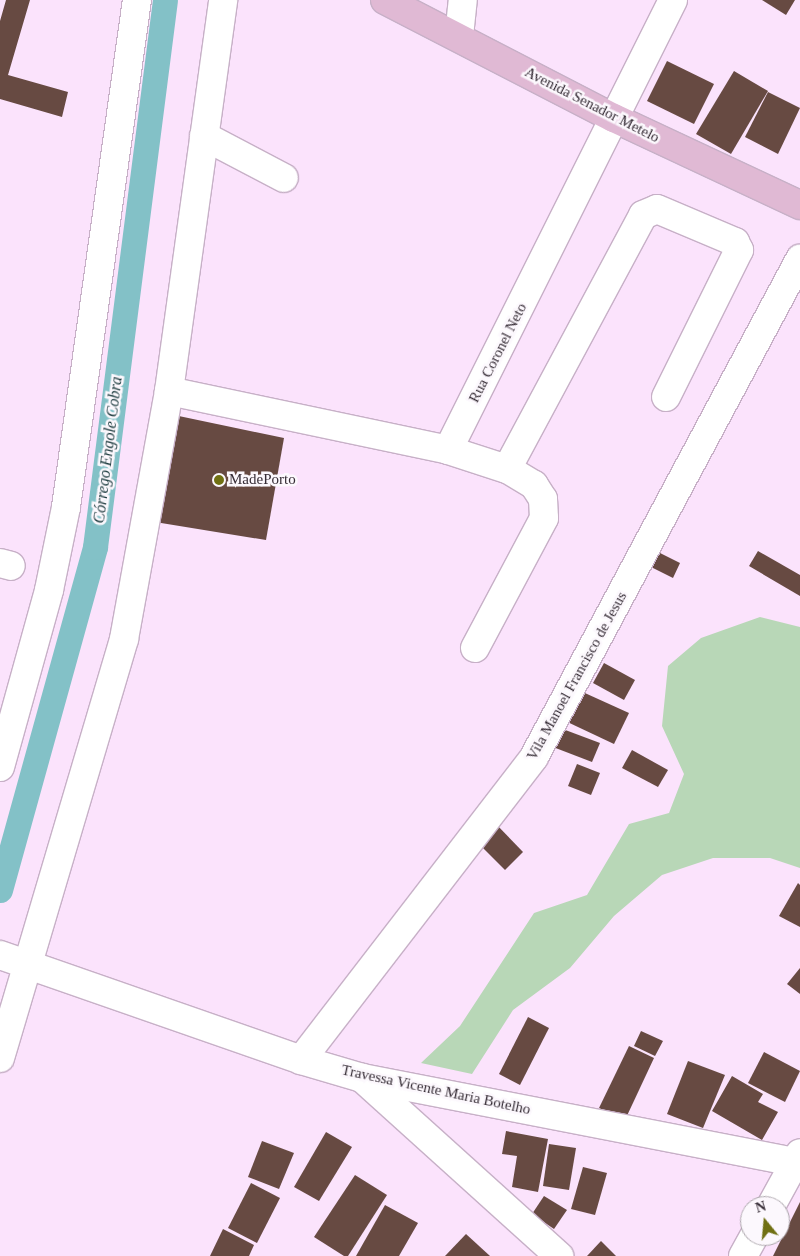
<!DOCTYPE html>
<meta charset="utf-8">
<style>
body{margin:0}
#map{position:relative;width:800px;height:1256px;overflow:hidden;background:#fbe3fc;font-family:"Times New Roman",serif}
div>[style]{position:absolute}
.green>*{inset:0;background:#b8d7b7}
.canal>*{height:25px;margin:-12.5px;padding:0 12.5px;transform-origin:12.5px;border-radius:12.5px;background:#83c1c7}
.building>*{inset:0;background:#674a42}
.roads{filter:drop-shadow(1px 0 #c7b0c7) drop-shadow(-1px 0 #c7b0c7) drop-shadow(0 1px #c7b0c7) drop-shadow(0 -1px #c7b0c7)}
.minor>*{height:28px;margin:-14px;padding:0 14px;transform-origin:14px;border-radius:14px;background:#fff}
.major>*{height:28px;margin:-14px;padding:0 14px;transform-origin:14px;border-radius:14px;background:#e0b9d4}
.dots>*{width:14px;height:14px;translate:-50% -50%;box-sizing:border-box;border:2px solid #fcf8fd;border-radius:50%}
span{translate:-50% -50%;white-space:nowrap;text-align:center;line-height:1.15;-webkit-text-stroke:5px #fcf8fd;paint-order:stroke}
.street-label{font-size:15px;color:#362d36}
.poi-label{font-size:15px;color:#362d36}
.left{translate:0 -50%;text-align:left}
.water-label{font-size:16px;color:#19383b;font-style:italic}
.north{position:absolute;left:740px;top:1196px;width:50px;height:50px;box-sizing:border-box;background:#fcf8fd;border:1px solid #ada7ad;border-radius:50%;rotate:343deg;font-size:14px;font-weight:700;line-height:20px;text-align:center;color:#362d36}
.north::after{content:'';display:block;margin:auto;width:18px;height:22px;background:#707013;clip-path:polygon(50% 0,100% 100%,50% 72%,0 100%)}
</style>
<div id="map">
<div class="green">
<i style="clip-path:polygon(760px 617px,800px 627px,800px 868px,770px 858px,713px 858px,662px 875px,614px 916px,570px 968px,513px 1010px,472px 1074px,421px 1063px,460px 1026px,534px 913px,587px 895px,629px 824px,669px 813px,684px 774px,662px 726px,668px 666px,701px 638px)"></i>
</div>
<div class="canal">
<i style="left:0;top:890px;width:356px;rotate:-74.5deg"></i>
<i style="left:95px;top:547px;width:551px;rotate:-82.71deg"></i>
</div>
<div class="building">
<i style="clip-path:polygon(6px 0,30px 0,8px 75px,68px 92px,62px 117px,0 99px,0 21px)"></i>
<i style="clip-path:polygon(762px 0,795px 0,786px 15px)"></i>
<i style="clip-path:polygon(667px 61px,714px 84px,694px 124px,647px 101px)"></i>
<i style="clip-path:polygon(734px 71px,768px 91px,731px 154px,696px 134px)"></i>
<i style="clip-path:polygon(768px 92px,800px 108px,778px 154px,745px 137px)"></i>
<i style="clip-path:polygon(174px 415px,284px 438px,266px 540px,155px 522px)"></i>
<i style="clip-path:polygon(650px 548px,680px 563px,673px 578px,643px 563px)"></i>
<i style="clip-path:polygon(758px 551px,800px 575px,800px 596px,749px 566px)"></i>
<i style="clip-path:polygon(604px 663px,635px 680px,624px 700px,593px 683px)"></i>
<i style="clip-path:polygon(576px 689px,629px 713px,614px 744px,561px 719px)"></i>
<i style="clip-path:polygon(560px 728px,600px 743px,592px 762px,553px 747px)"></i>
<i style="clip-path:polygon(632px 750px,668px 770px,658px 787px,622px 768px)"></i>
<i style="clip-path:polygon(577px 764px,600px 773px,591px 795px,568px 786px)"></i>
<i style="clip-path:polygon(494px 822px,523px 852px,505px 870px,475px 840px)"></i>
<i style="clip-path:polygon(798px 883px,800px 885px,800px 927px,779px 916px)"></i>
<i style="clip-path:polygon(800px 968px,800px 994px,787px 984px)"></i>
<i style="clip-path:polygon(528px 1017px,549px 1028px,520px 1085px,499px 1074px)"></i>
<i style="clip-path:polygon(641px 1031px,663px 1041px,655px 1056px,634px 1046px)"></i>
<i style="clip-path:polygon(629px 1046px,654px 1058px,625px 1120px,599px 1108px)"></i>
<i style="clip-path:polygon(764px 1052px,800px 1071px,785px 1102px,748px 1083px)"></i>
<i style="clip-path:polygon(688px 1061px,725px 1075px,703px 1128px,667px 1114px)"></i>
<i style="clip-path:polygon(732px 1076px,763px 1094px,758px 1102px,778px 1112px,762px 1140px,712px 1111px)"></i>
<i style="clip-path:polygon(506px 1131px,548px 1139px,538px 1192px,512px 1187px,517px 1156px,502px 1154px)"></i>
<i style="clip-path:polygon(326px 1132px,352px 1147px,319px 1201px,294px 1187px)"></i>
<i style="clip-path:polygon(262px 1141px,294px 1153px,279px 1189px,248px 1177px)"></i>
<i style="clip-path:polygon(549px 1144px,576px 1148px,569px 1190px,543px 1186px)"></i>
<i style="clip-path:polygon(583px 1167px,607px 1173px,595px 1215px,571px 1209px)"></i>
<i style="clip-path:polygon(355px 1175px,387px 1195px,348px 1256px,344px 1256px,314px 1237px)"></i>
<i style="clip-path:polygon(251px 1183px,280px 1198px,257px 1243px,228px 1228px)"></i>
<i style="clip-path:polygon(544px 1196px,567px 1210px,554px 1229px,532px 1214px)"></i>
<i style="clip-path:polygon(800px 1202px,800px 1256px,773px 1256px)"></i>
<i style="clip-path:polygon(385px 1205px,418px 1223px,399px 1256px,356px 1256px)"></i>
<i style="clip-path:polygon(223px 1229px,254px 1245px,249px 1256px,210px 1256px)"></i>
<i style="clip-path:polygon(466px 1234px,490px 1256px,445px 1256px)"></i>
<i style="clip-path:polygon(601px 1241px,616px 1256px,587px 1256px)"></i>
</div>
<div class="roads">
<div class="minor">
<i style="left:459px;top:36px;width:36px;rotate:-84deg"></i>
<i style="left:204px;top:136px;width:90px;rotate:27.7deg"></i>
<i style="left:169px;top:391px;width:285px;rotate:11.9deg"></i>
<i style="left:448px;top:450px;width:503px;rotate:-63.43deg"></i>
<i style="left:448px;top:450px;width:62px;rotate:17.9deg"></i>
<i style="left:507px;top:469px;width:288px;rotate:-61.8deg"></i>
<i style="left:643px;top:215px;width:15px;rotate:-23deg"></i>
<i style="left:657px;top:209px;width:85px;rotate:22.9deg"></i>
<i style="left:735px;top:242px;width:9px;rotate:63deg"></i>
<i style="left:739px;top:250px;width:164px;rotate:116.4deg"></i>
<i style="left:0;top:563px;width:11px;rotate:15deg"></i>
<i style="left:475px;top:648px;width:147px;rotate:-62deg"></i>
<i style="left:544px;top:518px;width:19px;rotate:-93deg"></i>
<i style="left:543px;top:499px;width:17px;rotate:-123deg"></i>
<i style="left:534px;top:485px;width:31px;rotate:-149deg"></i>
<i style="left:0;top:767px;width:184px;rotate:-74.5deg"></i>
<i style="left:49px;top:590px;width:85px;rotate:-78.4deg"></i>
<i style="left:66px;top:507px;width:512px;rotate:-82.03deg"></i>
<i style="left:0;top:955px;width:319px;rotate:19.2deg"></i>
<i style="left:301px;top:1060px;width:64px;rotate:16.4deg"></i>
<i style="left:362px;top:1078px;width:441px;rotate:11deg"></i>
<i style="left:0;top:1058px;width:437px;rotate:-73.5deg"></i>
<i style="left:124px;top:639px;width:252px;rotate:-79.7deg"></i>
<i style="left:169px;top:391px;width:395px;rotate:-82.1deg"></i>
<i style="left:301px;top:1060px;width:382px;rotate:-52.4deg"></i>
<i style="left:534px;top:757px;width:565px;rotate:-61.89deg"></i>
<i style="left:362px;top:1078px;width:266px;rotate:42.1deg"></i>
<i style="left:771px;top:1206px;width:60px;rotate:-61.3deg"></i>
<i style="left:743px;top:1256px;width:23px;rotate:-61deg"></i>
</div>
<div class="major">
<i style="left:385px;top:0;width:258px;rotate:27.3deg"></i>
<i style="left:614px;top:118px;width:205px;rotate:25.1deg"></i>
</div>
</div>
<div class="dots">
<i style="left:219px;top:480px;background:#707013"></i>
</div>
<div class="street-label">
<span style="left:592px;top:105px;rotate:27deg">Avenida Senador Metelo</span>
<span style="left:498px;top:353px;rotate:-63deg">Rua Coronel Neto</span>
<span style="left:577px;top:676px;rotate:-61deg">Vila Manoel Francisco de Jesus</span>
<span style="left:436px;top:1090px;rotate:12deg">Travessa Vicente Maria Botelho</span>
</div>
<div class="poi-label">
<span class="left" style="left:229px;top:480px">MadePorto</span>
</div>
<div class="water-label">
<span style="left:108px;top:450px;rotate:-83deg">Córrego Engole Cobra</span>
</div>
<div class="north">N</div>
</div>
